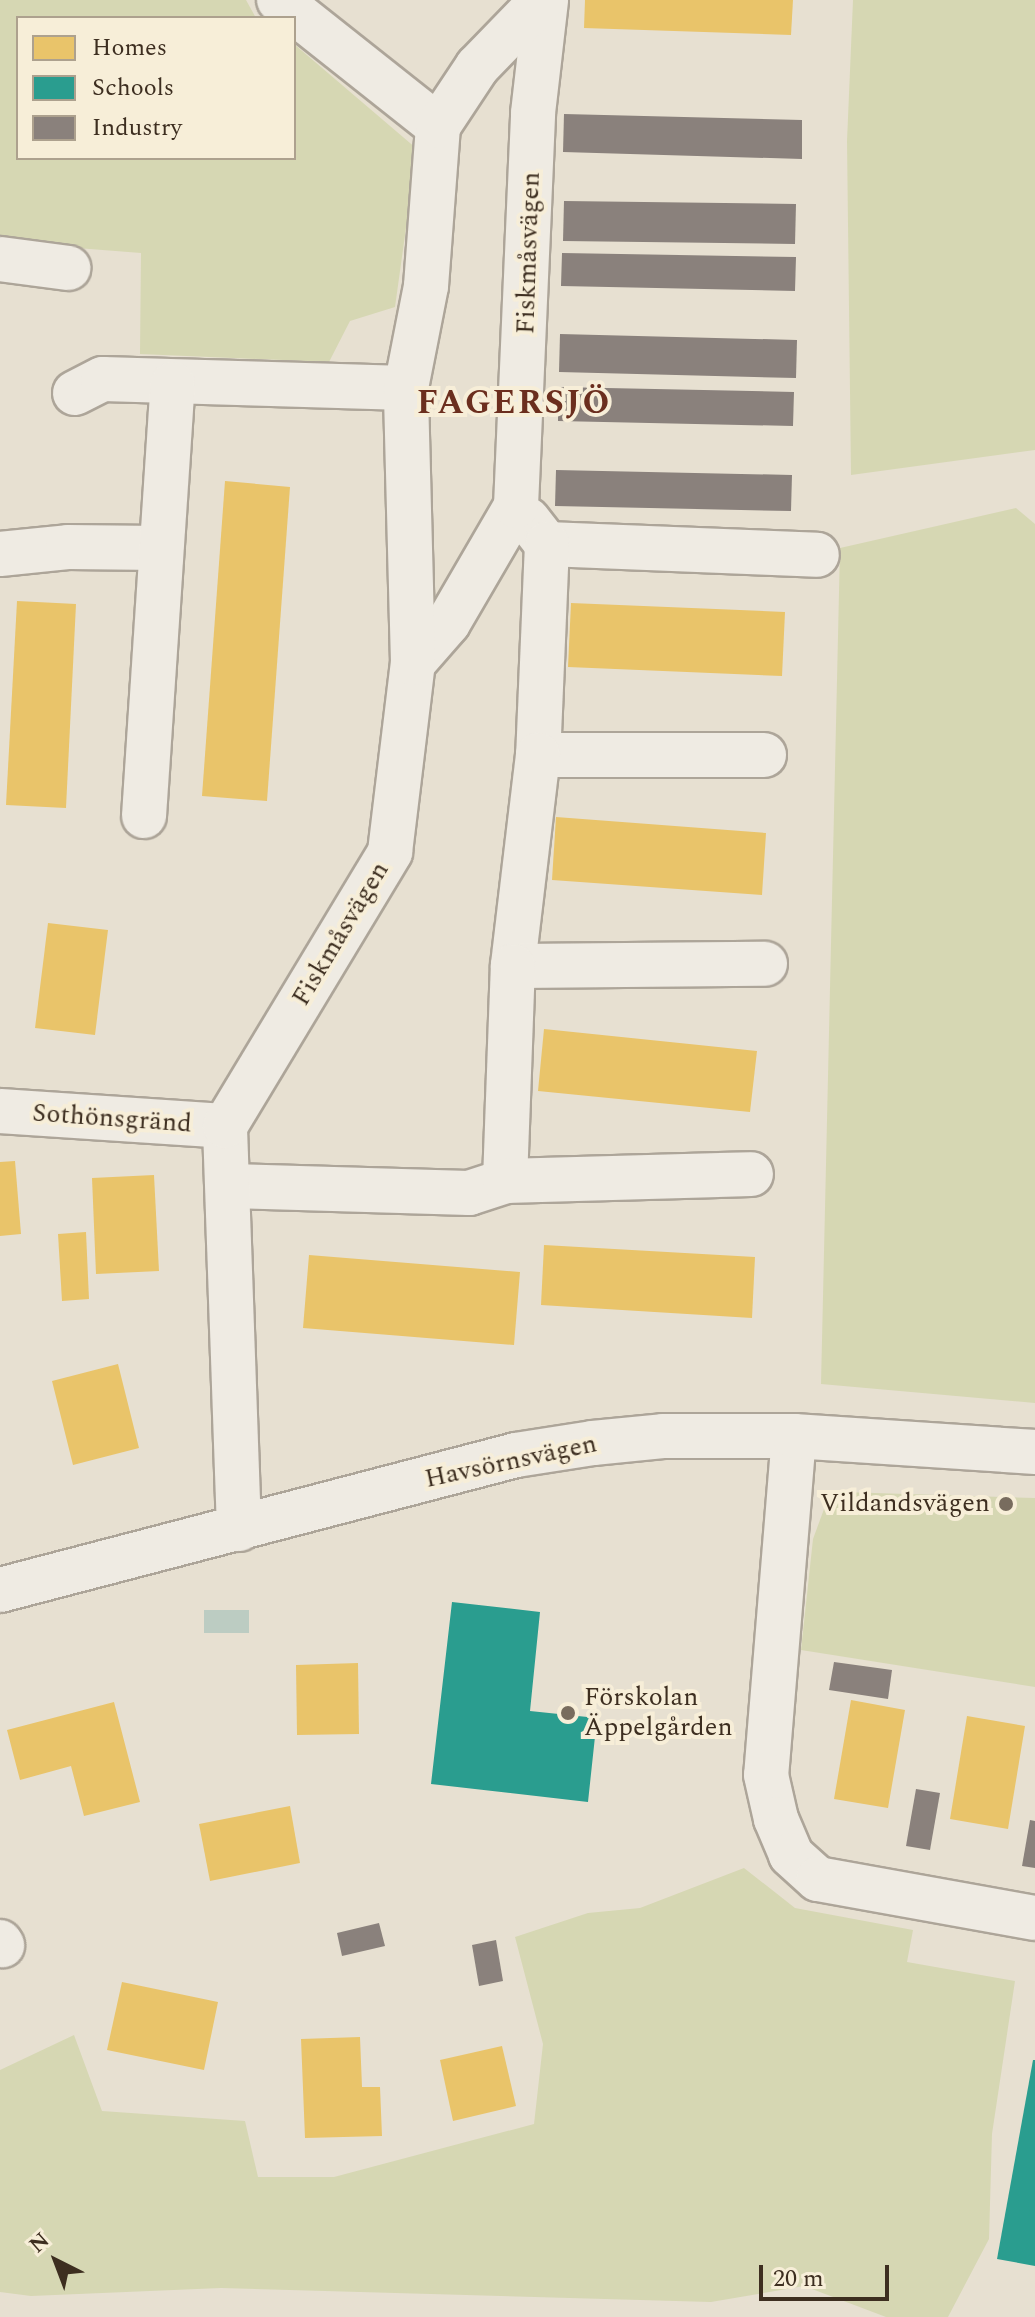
<!DOCTYPE html>
<meta charset="utf-8">
<style>
body{margin:0}
#map{position:relative;width:1035px;height:2317px;overflow:hidden;background:#e7e0d1;font-family:Spectral,serif}
div>[style]{position:absolute}
.green>*{inset:0;background:#d6d7b3}
.water>*{inset:0;background:#bcccc2}
.homes>*{inset:0;background:#e9c46a}
.schools>*{inset:0;background:#2a9d8f}
.industry>*{inset:0;background:#8a817c}
.roads{filter:drop-shadow(2px 0 #ada599) drop-shadow(-2px 0 #ada599) drop-shadow(0 2px #ada599) drop-shadow(0 -2px #ada599)}
.minor>*{height:44px;margin:-22px;padding:0 22px;transform-origin:22px;border-radius:22px;background:#efebe3}
.dots>*{width:22px;height:22px;translate:-50% -50%;box-sizing:border-box;border:4px solid #f7eed8;border-radius:50%}
span{translate:-50% -50%;white-space:nowrap;text-align:center;line-height:1.15;-webkit-text-stroke:8px #f7eed8;paint-order:stroke}
.street-label{font-size:26px;color:#3d2e20}
.poi-label{font-size:26px;color:#3d2e20}
.right{translate:-100% -50%;text-align:right}
.left{translate:0 -50%;text-align:left}
.district-label{font-size:34px;color:#6b2e1e;font-weight:700;letter-spacing:2px}
.legend{position:absolute;left:16px;top:16px;width:280px;height:144px;box-sizing:border-box;background:#f7eed8;border:2px solid #ada18e;margin:0;padding:10px 14px;list-style:none;font-size:24px;color:#3d2e20}
.legend li{display:flex;align-items:center;gap:16px;height:40px}
.legend b{width:40px;border:2px solid #ada18e}
.north{position:absolute;left:16px;top:2221px;width:80px;height:80px;-webkit-text-stroke:6px #f7eed8;paint-order:stroke;rotate:318deg;font-size:22px;font-weight:700;line-height:32px;text-align:center;color:#3d2e20}
.north::after{content:'';display:block;margin:auto;width:28px;height:36px;background:#3d2e20;clip-path:polygon(50% 0,100% 100%,50% 72%,0 100%)}
.scale{position:absolute;left:759px;top:2265px;width:130px;height:36px;box-sizing:border-box;border:4px solid #3d2e20;border-top:0;padding-left:10px;font-size:24px;line-height:28px;white-space:nowrap;color:#3d2e20;-webkit-text-stroke:6px #f7eed8;paint-order:stroke}
</style>
<div id="map">
<div class="green">
<i style="clip-path:polygon(0 0,246px 0,256px 18px,18px 18px,18px 158px,294px 158px,294px 44px,417px 149px,395px 307px,350px 321px,329px 362px,140px 354px,141px 253px,0 242px)"></i>
<i style="clip-path:polygon(853px 0,1035px 0,1035px 450px,851px 475px,847px 141px)"></i>
<i style="clip-path:polygon(1016px 508px,1035px 524px,1035px 1403px,821px 1384px,840px 548px)"></i>
<i style="clip-path:polygon(843px 1492px,1035px 1498px,1035px 1687px,801px 1650px,813px 1539px,824px 1509px)"></i>
<i style="clip-path:polygon(744px 1868px,795px 1908px,913px 1930px,907px 1962px,1015px 1981px,992px 2134px,989px 2239px,948px 2317px,886px 2317px,804px 2286px,711px 2302px,221px 2288px,31px 2296px,0 2292px,0 2070px,74px 2035px,102px 2111px,245px 2121px,258px 2177px,334px 2177px,534px 2124px,543px 2044px,515px 1937px,588px 1913px,640px 1908px)"></i>
</div>
<div class="water">
<i style="clip-path:polygon(204px 1610px,249px 1610px,249px 1633px,204px 1633px)"></i>
</div>
<div class="homes">
<i style="clip-path:polygon(585px 0,793px 0,791px 35px,584px 28px)"></i>
<i style="clip-path:polygon(225px 481px,290px 487px,267px 801px,202px 796px)"></i>
<i style="clip-path:polygon(17px 601px,76px 604px,66px 808px,6px 805px)"></i>
<i style="clip-path:polygon(571px 603px,785px 612px,782px 676px,568px 667px)"></i>
<i style="clip-path:polygon(556px 817px,766px 833px,762px 895px,552px 880px)"></i>
<i style="clip-path:polygon(48px 923px,108px 930px,95px 1035px,35px 1028px)"></i>
<i style="clip-path:polygon(544px 1029px,757px 1051px,750px 1112px,538px 1091px)"></i>
<i style="clip-path:polygon(15px 1161px,21px 1234px,0 1236px,0 1162px)"></i>
<i style="clip-path:polygon(154px 1175px,159px 1271px,96px 1274px,92px 1178px)"></i>
<i style="clip-path:polygon(86px 1232px,89px 1299px,62px 1301px,58px 1234px)"></i>
<i style="clip-path:polygon(544px 1245px,755px 1257px,752px 1318px,541px 1305px)"></i>
<i style="clip-path:polygon(309px 1255px,520px 1272px,514px 1345px,303px 1328px)"></i>
<i style="clip-path:polygon(118px 1364px,139px 1448px,73px 1465px,52px 1381px)"></i>
<i style="clip-path:polygon(358px 1663px,359px 1734px,297px 1735px,296px 1665px)"></i>
<i style="clip-path:polygon(851px 1700px,905px 1710px,888px 1808px,834px 1799px)"></i>
<i style="clip-path:polygon(114px 1702px,140px 1802px,84px 1816px,71px 1766px,20px 1780px,7px 1730px)"></i>
<i style="clip-path:polygon(967px 1716px,1025px 1726px,1008px 1829px,950px 1819px)"></i>
<i style="clip-path:polygon(290px 1806px,300px 1863px,210px 1881px,199px 1824px)"></i>
<i style="clip-path:polygon(122px 1982px,218px 2002px,204px 2070px,107px 2050px)"></i>
<i style="clip-path:polygon(360px 2037px,362px 2087px,380px 2087px,382px 2136px,305px 2138px,301px 2039px)"></i>
<i style="clip-path:polygon(502px 2046px,516px 2106px,453px 2121px,440px 2060px)"></i>
</div>
<div class="schools">
<i style="clip-path:polygon(452px 1602px,540px 1612px,530px 1711px,597px 1718px,588px 1802px,431px 1784px)"></i>
<i style="clip-path:polygon(1033px 2060px,1035px 2060px,1035px 2266px,997px 2259px)"></i>
</div>
<div class="industry">
<i style="clip-path:polygon(564px 114px,802px 120px,802px 159px,563px 152px)"></i>
<i style="clip-path:polygon(564px 201px,796px 204px,795px 244px,563px 241px)"></i>
<i style="clip-path:polygon(562px 253px,796px 257px,795px 291px,561px 286px)"></i>
<i style="clip-path:polygon(560px 334px,797px 340px,796px 378px,559px 372px)"></i>
<i style="clip-path:polygon(558px 387px,794px 392px,793px 426px,558px 421px)"></i>
<i style="clip-path:polygon(556px 470px,792px 475px,791px 511px,555px 506px)"></i>
<i style="clip-path:polygon(834px 1662px,892px 1670px,888px 1699px,829px 1690px)"></i>
<i style="clip-path:polygon(916px 1789px,940px 1793px,930px 1850px,906px 1846px)"></i>
<i style="clip-path:polygon(1030px 1820px,1035px 1821px,1035px 1868px,1022px 1866px)"></i>
<i style="clip-path:polygon(379px 1923px,385px 1946px,342px 1956px,337px 1933px)"></i>
<i style="clip-path:polygon(496px 1940px,503px 1981px,479px 1986px,472px 1945px)"></i>
</div>
<div class="roads">
<div class="minor">
<i style="left:279px;top:0;width:203px;rotate:38.4deg"></i>
<i style="left:0;top:259px;width:69px;rotate:7.5deg"></i>
<i style="left:75px;top:393px;width:31px;rotate:-27deg"></i>
<i style="left:103px;top:379px;width:303px;rotate:1.7deg"></i>
<i style="left:528px;top:520px;width:31px;rotate:52deg"></i>
<i style="left:547px;top:544px;width:270px;rotate:2.3deg"></i>
<i style="left:547px;top:544px;width:211px;rotate:92.4deg"></i>
<i style="left:538px;top:755px;width:226px"></i>
<i style="left:0;top:554px;width:68px;rotate:-5.9deg"></i>
<i style="left:68px;top:547px;width:92px;rotate:0.6deg"></i>
<i style="left:413px;top:663px;width:53px;rotate:-48.8deg"></i>
<i style="left:448px;top:623px;width:135px;rotate:-59.8deg"></i>
<i style="left:516px;top:506px;width:393px;rotate:-87.5deg"></i>
<i style="left:533px;top:113px;width:114px;rotate:-83.4deg"></i>
<i style="left:538px;top:755px;width:212px;rotate:96.8deg"></i>
<i style="left:513px;top:966px;width:252px;rotate:-0.5deg"></i>
<i style="left:144px;top:816px;width:433px;rotate:-86.2deg"></i>
<i style="left:0;top:1111px;width:225px;rotate:3.8deg"></i>
<i style="left:505px;top:1181px;width:215px;rotate:-87.9deg"></i>
<i style="left:231px;top:1186px;width:238px;rotate:1.7deg"></i>
<i style="left:469px;top:1193px;width:38px;rotate:-18deg"></i>
<i style="left:505px;top:1181px;width:246px;rotate:-1.6deg"></i>
<i style="left:794px;top:1436px;width:340px;rotate:94.7deg"></i>
<i style="left:766px;top:1775px;width:45px;rotate:77.2deg"></i>
<i style="left:776px;top:1819px;width:39px;rotate:67deg"></i>
<i style="left:791px;top:1855px;width:36px;rotate:42deg"></i>
<i style="left:818px;top:1879px;width:220px;rotate:10.2deg"></i>
<i style="left:239px;top:1529px;width:403px;rotate:-92deg"></i>
<i style="left:225px;top:1126px;width:320px;rotate:-58.9deg"></i>
<i style="left:390px;top:852px;width:190px;rotate:-83.1deg"></i>
<i style="left:413px;top:663px;width:275px;rotate:-91.5deg"></i>
<i style="left:406px;top:388px;width:104px;rotate:-78.9deg"></i>
<i style="left:426px;top:286px;width:160px;rotate:-85.7deg"></i>
<i style="left:438px;top:126px;width:71px;rotate:-56.5deg"></i>
<i style="left:477px;top:67px;width:93px;rotate:-45.9deg"></i>
<i style="left:0;top:1590px;width:533px;rotate:-14.66deg"></i>
<i style="left:516px;top:1455px;width:78px;rotate:-8.9deg"></i>
<i style="left:593px;top:1443px;width:70px;rotate:-5.7deg"></i>
<i style="left:663px;top:1436px;width:131px"></i>
<i style="left:794px;top:1436px;width:242px;rotate:3.8deg"></i>
<i style="left:0;top:1942px;width:4px;rotate:56deg"></i>
</div>
</div>
<div class="dots">
<i style="left:1006px;top:1504px;background:#786c5e"></i>
<i style="left:568px;top:1713px;background:#786c5e"></i>
</div>
<div class="street-label">
<span style="left:529px;top:253px;rotate:-88deg">Fiskmåsvägen</span>
<span style="left:341px;top:934px;rotate:-59deg">Fiskmåsvägen</span>
<span style="left:112px;top:1119px;rotate:4deg">Sothönsgränd</span>
<span style="left:511px;top:1462px;rotate:-12deg">Havsörnsvägen</span>
</div>
<div class="poi-label">
<span class="right" style="left:990px;top:1504px">Vildandsvägen</span>
<span class="left" style="left:584px;top:1713px">Förskolan<br>Äppelgården</span>
</div>
<div class="district-label">
<span style="left:514px;top:404px">FAGERSJÖ</span>
</div>
<ul class="legend">
<li><b style="height:22px;background:#e9c46a"></b>Homes</li>
<li><b style="height:22px;background:#2a9d8f"></b>Schools</li>
<li><b style="height:22px;background:#8a817c"></b>Industry</li>
</ul>
<div class="north">N</div>
<div class="scale">20 m</div>
</div>
